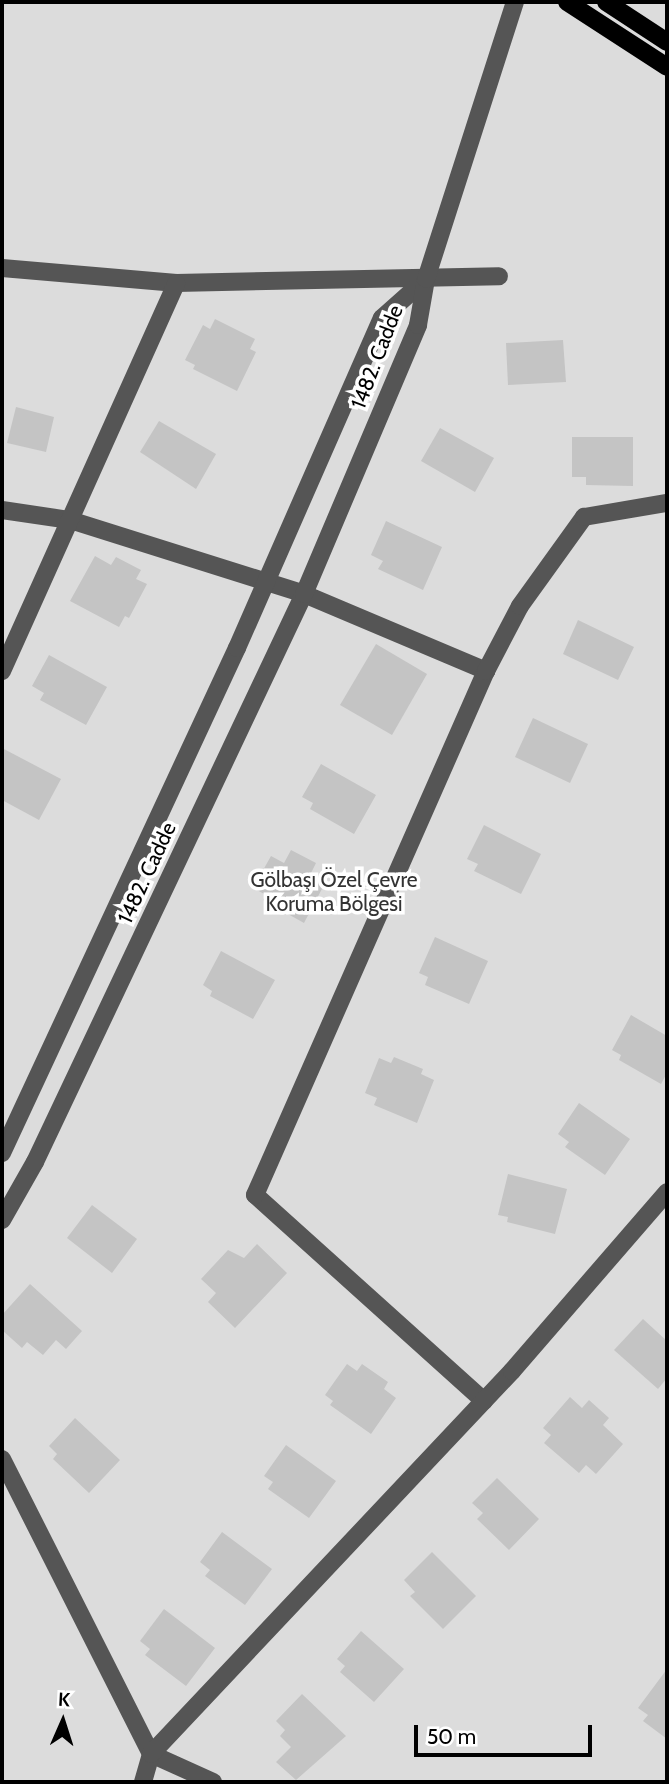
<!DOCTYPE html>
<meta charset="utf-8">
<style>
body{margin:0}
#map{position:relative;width:669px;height:1784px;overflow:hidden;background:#fff;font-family:Cabin,sans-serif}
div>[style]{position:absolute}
.green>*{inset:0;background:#dcdcdc}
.building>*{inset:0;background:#c4c4c4}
.minor>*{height:18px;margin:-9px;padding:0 9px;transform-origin:9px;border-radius:9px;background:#555}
.major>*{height:18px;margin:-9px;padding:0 9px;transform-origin:9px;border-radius:9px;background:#000}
span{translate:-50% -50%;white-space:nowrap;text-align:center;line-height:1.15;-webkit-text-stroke:7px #fff;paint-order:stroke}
.street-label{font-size:21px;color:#000}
.park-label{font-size:21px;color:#333}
.frame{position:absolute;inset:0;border:4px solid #000;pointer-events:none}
.north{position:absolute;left:28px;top:1686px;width:70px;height:70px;-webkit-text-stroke:5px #fff;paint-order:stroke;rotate:3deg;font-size:19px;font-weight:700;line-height:28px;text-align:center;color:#000}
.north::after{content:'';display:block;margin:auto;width:24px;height:32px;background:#000;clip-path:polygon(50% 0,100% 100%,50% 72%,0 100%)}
.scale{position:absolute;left:414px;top:1725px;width:178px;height:32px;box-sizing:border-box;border:4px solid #000;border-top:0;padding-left:9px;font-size:21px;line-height:24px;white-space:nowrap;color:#000;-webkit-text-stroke:5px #fff;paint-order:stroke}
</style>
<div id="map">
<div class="green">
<i style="clip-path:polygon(2px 2px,667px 2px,667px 1782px,2px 1782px)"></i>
</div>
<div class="building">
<i style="clip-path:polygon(215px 319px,255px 339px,250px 349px,256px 352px,237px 391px,193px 369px,195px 365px,185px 360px,203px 325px,210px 329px)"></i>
<i style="clip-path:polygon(563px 340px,566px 382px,508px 385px,506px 343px)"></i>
<i style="clip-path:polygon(16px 407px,54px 417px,46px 452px,7px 443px)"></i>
<i style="clip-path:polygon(159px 421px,216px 454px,196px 489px,140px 452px)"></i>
<i style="clip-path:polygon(440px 428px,494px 458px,475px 492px,421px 461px)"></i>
<i style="clip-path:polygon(572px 437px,633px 437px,633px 486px,586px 485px,586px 477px,572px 477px)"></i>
<i style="clip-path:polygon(386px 521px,442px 547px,423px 590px,378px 569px,383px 561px,371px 555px)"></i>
<i style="clip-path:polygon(95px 556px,111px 565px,116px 557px,141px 570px,136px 579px,147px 584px,129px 618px,125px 616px,119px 627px,70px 601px)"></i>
<i style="clip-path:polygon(578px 620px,634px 647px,618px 680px,563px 654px)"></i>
<i style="clip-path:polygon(376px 644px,427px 674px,392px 735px,340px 705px)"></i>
<i style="clip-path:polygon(49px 655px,107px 687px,86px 725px,40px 700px,44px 693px,32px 686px)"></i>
<i style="clip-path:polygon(533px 718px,588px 744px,570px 783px,515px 757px)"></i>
<i style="clip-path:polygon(2px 748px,61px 779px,39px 820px,2px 800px)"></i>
<i style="clip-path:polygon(321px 764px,376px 795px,354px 834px,310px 809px,313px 803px,302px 797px)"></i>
<i style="clip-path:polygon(484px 825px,541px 854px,521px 894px,474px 871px,478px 864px,467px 859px)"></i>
<i style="clip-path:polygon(291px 850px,316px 863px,309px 877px,324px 885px,304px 923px,263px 900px,266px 895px,253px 888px,271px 856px,284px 863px)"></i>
<i style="clip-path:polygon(435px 937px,488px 961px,469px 1004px,425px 985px,428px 977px,419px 973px)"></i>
<i style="clip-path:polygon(221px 951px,275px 980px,253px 1019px,210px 996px,212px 991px,203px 985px)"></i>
<i style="clip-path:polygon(631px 1015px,667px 1036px,667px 1073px,661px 1084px,619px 1060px,621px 1055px,612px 1050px)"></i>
<i style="clip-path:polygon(394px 1057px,423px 1069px,421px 1074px,434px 1080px,417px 1123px,374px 1105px,377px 1098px,365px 1093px,379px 1058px,391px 1063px)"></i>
<i style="clip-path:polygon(579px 1103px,630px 1139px,605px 1175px,565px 1147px,569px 1142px,558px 1134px)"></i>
<i style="clip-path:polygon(508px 1174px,567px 1189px,555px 1234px,507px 1222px,508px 1217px,498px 1215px)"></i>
<i style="clip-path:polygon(92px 1205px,137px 1239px,112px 1273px,67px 1238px)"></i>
<i style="clip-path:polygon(257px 1244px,287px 1273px,235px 1328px,208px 1302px,216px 1293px,201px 1279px,228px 1250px,244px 1258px)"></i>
<i style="clip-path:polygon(30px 1284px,82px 1331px,66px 1349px,56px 1340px,43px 1355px,27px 1342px,22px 1348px,2px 1330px,2px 1315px)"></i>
<i style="clip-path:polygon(643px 1319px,667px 1341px,667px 1378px,658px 1389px,614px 1350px)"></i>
<i style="clip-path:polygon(347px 1364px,357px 1371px,362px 1364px,388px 1382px,384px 1389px,396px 1398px,371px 1434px,330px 1405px,333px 1401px,325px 1395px)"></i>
<i style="clip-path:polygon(570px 1397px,582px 1408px,589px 1400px,609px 1418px,603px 1425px,623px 1444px,596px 1474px,586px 1465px,579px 1473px,544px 1443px,551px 1435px,543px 1428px)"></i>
<i style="clip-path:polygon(75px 1418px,120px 1460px,89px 1493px,53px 1459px,57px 1454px,49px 1446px)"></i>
<i style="clip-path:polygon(286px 1445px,336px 1481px,309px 1518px,268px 1489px,273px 1482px,264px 1476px)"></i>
<i style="clip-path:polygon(497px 1478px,539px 1519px,509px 1550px,477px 1519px,483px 1513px,472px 1503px)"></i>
<i style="clip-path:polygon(222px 1532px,272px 1569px,245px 1605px,205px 1576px,210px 1570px,200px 1562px)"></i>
<i style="clip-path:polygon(432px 1552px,476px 1596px,443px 1629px,410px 1596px,415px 1592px,404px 1580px)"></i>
<i style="clip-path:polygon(164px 1609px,215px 1648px,186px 1686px,145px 1655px,150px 1649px,140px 1641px)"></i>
<i style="clip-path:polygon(361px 1631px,404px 1669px,374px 1702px,340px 1672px,345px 1666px,337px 1659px)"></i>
<i style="clip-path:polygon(667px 1669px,667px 1739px,643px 1721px,648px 1715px,638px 1708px)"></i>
<i style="clip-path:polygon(302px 1694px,346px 1736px,296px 1780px,276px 1762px,291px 1747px,280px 1736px,285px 1730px,276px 1721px)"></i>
</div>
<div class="minor">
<i style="left:2px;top:268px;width:175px;rotate:4.9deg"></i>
<i style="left:176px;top:283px;width:323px;rotate:-1.2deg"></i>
<i style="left:2px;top:510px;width:69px;rotate:8.4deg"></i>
<i style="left:70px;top:520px;width:245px;rotate:17.5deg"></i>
<i style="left:304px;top:594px;width:198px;rotate:22.9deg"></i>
<i style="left:2px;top:671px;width:425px;rotate:-65.8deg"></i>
<i style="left:2px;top:1153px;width:557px;rotate:-65.05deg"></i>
<i style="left:237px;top:648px;width:360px;rotate:-66.3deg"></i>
<i style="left:382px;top:318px;width:59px;rotate:-41.6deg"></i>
<i style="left:2px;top:1220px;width:67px;rotate:-60.4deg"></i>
<i style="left:35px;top:1162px;width:628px;rotate:-64.66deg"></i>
<i style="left:304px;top:594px;width:292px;rotate:-67deg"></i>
<i style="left:418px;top:325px;width:47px;rotate:-80.1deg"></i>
<i style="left:426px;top:279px;width:291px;rotate:-72.2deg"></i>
<i style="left:484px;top:1401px;width:308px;rotate:-138deg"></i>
<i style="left:255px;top:1195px;width:573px;rotate:-66.21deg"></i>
<i style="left:486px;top:671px;width:73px;rotate:-62.4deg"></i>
<i style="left:520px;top:606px;width:110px;rotate:-54.3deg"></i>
<i style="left:584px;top:517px;width:84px;rotate:-9.6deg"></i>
<i style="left:2px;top:1459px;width:330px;rotate:63.2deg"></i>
<i style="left:151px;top:1754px;width:68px;rotate:24.3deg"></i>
<i style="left:143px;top:1782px;width:29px;rotate:-74deg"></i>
<i style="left:151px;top:1754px;width:526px;rotate:-46.69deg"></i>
<i style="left:512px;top:1371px;width:237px;rotate:-49.1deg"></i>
</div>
<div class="major">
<i style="left:567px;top:2px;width:119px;rotate:33deg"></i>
<i style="left:606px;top:2px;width:73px;rotate:33.3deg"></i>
</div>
<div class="street-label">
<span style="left:377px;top:357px;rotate:-69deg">1482. Cadde</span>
<span style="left:147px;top:873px;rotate:-65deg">1482. Cadde</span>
</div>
<div class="park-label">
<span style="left:334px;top:892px">Gölbaşı Özel Çevre<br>Koruma Bölgesi</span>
</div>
<div class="frame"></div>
<div class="north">K</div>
<div class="scale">50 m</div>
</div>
